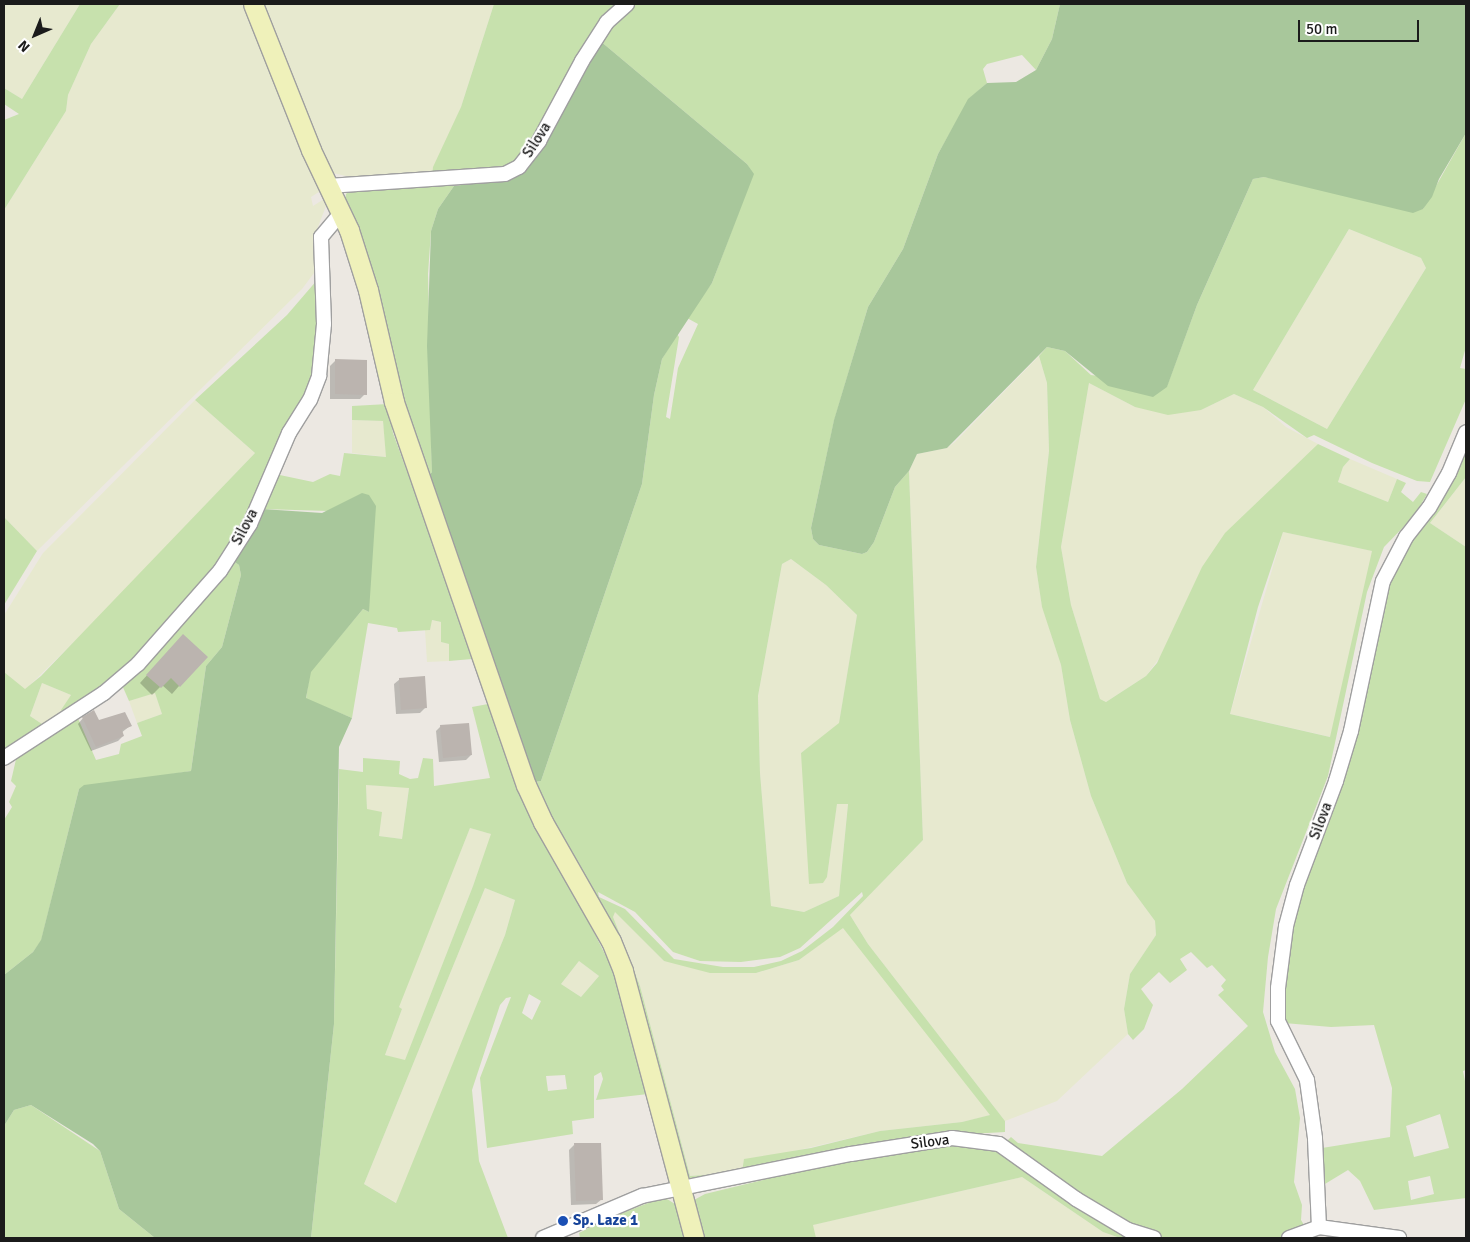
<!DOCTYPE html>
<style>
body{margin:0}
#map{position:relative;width:1470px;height:1242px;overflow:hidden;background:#ece8e2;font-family:Signika,sans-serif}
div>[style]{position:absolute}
.farmland>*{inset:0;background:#e7e9cf}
.grass>*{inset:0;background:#c7e1ad}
.forest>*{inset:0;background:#a8c79b}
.shadow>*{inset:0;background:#0003}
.building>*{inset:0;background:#bbb4af}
.roads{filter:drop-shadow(1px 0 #9f9f9f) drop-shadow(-1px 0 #9f9f9f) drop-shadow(0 1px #9f9f9f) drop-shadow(0 -1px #9f9f9f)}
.street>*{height:14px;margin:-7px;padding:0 7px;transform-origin:7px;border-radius:7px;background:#fff}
.secondary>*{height:19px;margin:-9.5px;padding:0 9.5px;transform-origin:9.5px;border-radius:9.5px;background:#eff1ba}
.dots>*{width:14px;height:14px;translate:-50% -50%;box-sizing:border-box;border:2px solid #fff;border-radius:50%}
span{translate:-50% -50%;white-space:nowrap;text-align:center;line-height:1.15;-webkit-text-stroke:4.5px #fff;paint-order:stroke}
.street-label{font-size:15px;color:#1b1b1b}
.transit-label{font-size:15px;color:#164399;font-weight:700}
.left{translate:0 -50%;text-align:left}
.frame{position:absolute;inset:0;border:5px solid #1b1b1b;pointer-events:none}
.north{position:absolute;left:10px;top:10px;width:50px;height:50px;-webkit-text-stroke:4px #fff;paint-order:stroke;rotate:224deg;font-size:14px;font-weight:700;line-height:20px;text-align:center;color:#1b1b1b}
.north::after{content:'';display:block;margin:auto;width:18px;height:22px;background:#1b1b1b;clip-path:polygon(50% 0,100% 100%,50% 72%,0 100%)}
.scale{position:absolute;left:1298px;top:20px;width:121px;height:22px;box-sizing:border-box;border:2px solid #1b1b1b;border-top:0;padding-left:6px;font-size:15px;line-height:18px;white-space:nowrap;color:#1b1b1b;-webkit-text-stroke:4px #fff;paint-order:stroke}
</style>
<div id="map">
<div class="farmland">
<i style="clip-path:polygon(4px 4px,80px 4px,22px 99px,4px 88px)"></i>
<i style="clip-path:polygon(120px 4px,247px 4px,322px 190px,311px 197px,313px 206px,324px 199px,326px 206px,316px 232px,317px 269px,302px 289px,37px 551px,4px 517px,4px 210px,66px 111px,68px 95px,91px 44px)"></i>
<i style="clip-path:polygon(264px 4px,494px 4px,461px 107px,432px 178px,355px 178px,333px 173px,325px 165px)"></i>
<i style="clip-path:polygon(1349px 229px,1421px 258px,1426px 268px,1327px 429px,1253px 390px)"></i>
<i style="clip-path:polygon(1039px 356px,1047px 383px,1049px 451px,1036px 567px,1042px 606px,1061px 665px,1070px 720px,1091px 796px,1127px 883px,1155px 921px,1156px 935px,1130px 974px,1124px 1009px,1128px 1034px,1057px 1101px,1005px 1121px,868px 944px,850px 915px,923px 840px,909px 471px,917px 454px,947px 448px,955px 442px)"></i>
<i style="clip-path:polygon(1089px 383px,1135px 407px,1201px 410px,1234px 394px,1263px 407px,1286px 427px,1318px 444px,1146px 676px,1106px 702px,1100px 699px,1071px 605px,1061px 547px)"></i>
<i style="clip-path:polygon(195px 400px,255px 453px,99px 617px,25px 690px,4px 672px,4px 615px,43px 553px)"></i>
<i style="clip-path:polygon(352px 420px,383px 421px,387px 457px,352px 453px)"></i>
<i style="clip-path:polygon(1350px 459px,1397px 479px,1388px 502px,1338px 482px,1343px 467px)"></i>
<i style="clip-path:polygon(1466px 477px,1466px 547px,1430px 523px)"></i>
<i style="clip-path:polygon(1283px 532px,1373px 551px,1331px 737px,1230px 714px)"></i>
<i style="clip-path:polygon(791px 559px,826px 585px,857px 615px,839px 724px,801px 753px,827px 877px,837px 803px,848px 803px,839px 896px,804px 912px,771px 906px,760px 773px,758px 696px,782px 564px)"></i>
<i style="clip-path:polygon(431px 620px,441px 622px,441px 642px,449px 644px,449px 661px,427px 662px,425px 630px,430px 630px)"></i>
<i style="clip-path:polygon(42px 683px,71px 695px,62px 710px,64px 714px,45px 726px,30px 716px)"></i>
<i style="clip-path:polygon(155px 692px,162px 714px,137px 723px,129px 701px)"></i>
<i style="clip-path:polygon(366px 785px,409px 787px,402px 839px,379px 836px,367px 809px)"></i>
<i style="clip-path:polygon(470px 828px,492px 834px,473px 886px,405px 1061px,385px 1055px,402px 1009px,398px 1007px)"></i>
<i style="clip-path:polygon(485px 888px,515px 900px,505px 935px,397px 1203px,364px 1184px)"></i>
<i style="clip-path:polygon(615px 911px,664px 961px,756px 973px,799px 960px,843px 927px,991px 1115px,962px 1122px,880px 1131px,786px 1153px,742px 1172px,690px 1176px,640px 986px,612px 917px)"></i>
<i style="clip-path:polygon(579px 961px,599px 976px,581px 997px,561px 984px)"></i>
<i style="clip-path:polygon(1022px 1177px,1103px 1232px,1120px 1238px,816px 1238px,812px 1225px)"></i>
</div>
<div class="grass">
<i style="clip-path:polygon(80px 4px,120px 4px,91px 44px,68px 95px,66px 111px,4px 210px,4px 120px,19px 114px,4px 104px,4px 88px,22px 99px)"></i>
<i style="clip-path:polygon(494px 4px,623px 4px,536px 142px,506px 170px,432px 178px,433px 167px,461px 107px)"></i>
<i style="clip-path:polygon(evenodd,632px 4px,1060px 4px,1052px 39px,1036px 70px,1022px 55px,987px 64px,983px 69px,987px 83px,969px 99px,938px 154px,903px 249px,868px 307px,834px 421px,811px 528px,813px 539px,819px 545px,862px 554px,867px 552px,874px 542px,895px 487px,909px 471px,923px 840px,850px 915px,868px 944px,1005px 1121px,1005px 1132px,917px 1137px,699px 1184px,689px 1183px,685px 1178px,642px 1008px,627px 962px,534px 782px,541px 781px,642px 484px,654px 395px,662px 359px,677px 334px,679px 337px,666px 417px,670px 419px,678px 368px,698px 324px,687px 318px,712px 283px,753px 174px,747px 164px,599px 40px,632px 4px,791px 559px,826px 585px,857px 615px,839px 723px,801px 753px,809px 884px,823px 883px,827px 877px,837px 804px,848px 804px,839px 896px,804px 912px,771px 906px,760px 773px,758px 696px,782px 564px,791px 559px,632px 4px,598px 892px,635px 912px,673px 952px,700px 961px,741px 962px,780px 957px,800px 948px,862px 892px,863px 896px,833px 927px,802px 951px,781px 961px,754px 967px,723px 967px,674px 959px,625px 909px,599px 897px,598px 892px,632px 4px,615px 912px,664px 961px,710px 973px,756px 973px,799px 960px,843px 928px,990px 1115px,962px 1122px,880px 1131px,811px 1148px,744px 1159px,742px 1172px,690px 1176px,640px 986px,613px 917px,615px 912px)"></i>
<i style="clip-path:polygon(evenodd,1466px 133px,1466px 347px,1460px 368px,1466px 369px,1466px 399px,1430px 482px,1417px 481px,1372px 463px,1314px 435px,1307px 438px,1263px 407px,1234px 394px,1201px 410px,1168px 415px,1135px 407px,1089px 383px,1061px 547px,1071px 605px,1100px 699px,1106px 702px,1146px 676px,1157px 663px,1202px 567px,1225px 533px,1318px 444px,1350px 459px,1343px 467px,1338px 482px,1388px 502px,1397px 479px,1406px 483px,1401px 492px,1413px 502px,1421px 492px,1427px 494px,1415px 515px,1384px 547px,1367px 592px,1328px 776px,1276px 909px,1268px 957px,1263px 1012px,1275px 1052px,1295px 1089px,1300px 1118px,1294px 1182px,1302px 1205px,1301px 1220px,1307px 1230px,1284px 1238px,1158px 1238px,1101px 1211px,1009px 1146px,1007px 1141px,1011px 1137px,1018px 1143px,1102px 1156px,1182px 1089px,1248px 1026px,1218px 995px,1224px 990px,1221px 986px,1226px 980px,1212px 965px,1207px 968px,1191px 952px,1180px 959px,1187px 970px,1170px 983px,1159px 972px,1141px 989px,1153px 1005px,1144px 1029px,1133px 1040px,1128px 1034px,1124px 1009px,1130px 974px,1156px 935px,1155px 921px,1127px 883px,1091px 796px,1070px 720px,1061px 665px,1042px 607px,1036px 567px,1049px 451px,1047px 383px,1039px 356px,1047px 347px,1065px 351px,1091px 375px,1167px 386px,1197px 305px,1253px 179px,1264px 177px,1423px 209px,1466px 133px,1349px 229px,1421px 258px,1426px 268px,1327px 429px,1253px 390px,1349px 229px,1466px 133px,1283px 532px,1372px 551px,1330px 737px,1230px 714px,1258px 607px,1283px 532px)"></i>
<i style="clip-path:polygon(364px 185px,454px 186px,438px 209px,431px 231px,428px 274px,432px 472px,424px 482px,375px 282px,345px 201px,346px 194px,353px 187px)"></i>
<i style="clip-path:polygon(318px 279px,321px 331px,308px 394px,297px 405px,261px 490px,225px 558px,123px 672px,64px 714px,61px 710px,71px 695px,42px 683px,30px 716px,45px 726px,4px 749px,4px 672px,25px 689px,41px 676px,255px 453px,195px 400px,287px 315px)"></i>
<i style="clip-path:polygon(388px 404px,393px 433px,474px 654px,472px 659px,449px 661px,449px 644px,441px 642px,441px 622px,432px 620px,430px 630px,398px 632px,397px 628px,368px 623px,352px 718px,306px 699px,310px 672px,363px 609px,369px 612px,369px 579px,329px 511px,262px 509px,275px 474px,313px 482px,330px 474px,340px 476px,344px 453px,386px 457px,383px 421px,352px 420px,352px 406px)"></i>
<i style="clip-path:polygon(evenodd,1466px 447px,1466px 477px,1430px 523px,1466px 547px,1466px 1070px,1463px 1071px,1466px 1086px,1466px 1198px,1374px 1210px,1360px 1181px,1348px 1170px,1320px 1187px,1322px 1148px,1390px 1137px,1392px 1088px,1374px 1025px,1331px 1027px,1284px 1023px,1282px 1007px,1292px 919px,1386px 587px,1466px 447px,1440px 1114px,1449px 1148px,1414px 1157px,1406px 1126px,1440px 1114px,1466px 447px,1430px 1176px,1434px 1194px,1411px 1200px,1408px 1181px,1430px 1176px)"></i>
<i style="clip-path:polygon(4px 517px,37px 551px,4px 605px)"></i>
<i style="clip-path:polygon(232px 560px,239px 565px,241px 575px,222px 647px,206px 666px,191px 771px,79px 789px,41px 941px,33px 952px,4px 975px,4px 820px,12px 807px,9px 802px,16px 786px,11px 781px,17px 755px,77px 716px,96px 760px,119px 754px,121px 744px,142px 736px,137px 723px,162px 714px,155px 693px,129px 701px,122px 685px)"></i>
<i style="clip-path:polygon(evenodd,488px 704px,509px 764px,614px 972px,648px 1094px,596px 1100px,603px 1079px,601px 1072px,594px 1076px,594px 1118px,572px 1121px,573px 1134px,487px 1148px,480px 1078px,511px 997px,506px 998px,500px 1005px,472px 1090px,479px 1161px,508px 1238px,311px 1238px,334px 1024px,339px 769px,363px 772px,363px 758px,400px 761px,399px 774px,410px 779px,418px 778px,423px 758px,433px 759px,434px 786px,490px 778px,472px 707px,488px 704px,366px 785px,409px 788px,402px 839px,379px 836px,382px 812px,367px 809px,366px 785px,488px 704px,470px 828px,491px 834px,473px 886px,405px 1060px,385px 1055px,402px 1009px,399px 1007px,470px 828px,488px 704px,485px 888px,515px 900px,505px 935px,396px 1203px,364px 1184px,485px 888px,488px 704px,579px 961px,599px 976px,581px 997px,561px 984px,579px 961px,488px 704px,529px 994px,541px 1001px,532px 1020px,522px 1013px,529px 994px,488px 704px,565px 1075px,567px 1089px,548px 1091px,546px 1076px,565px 1075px)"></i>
<i style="clip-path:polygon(31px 1105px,100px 1151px,119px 1209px,155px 1238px,4px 1238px,4px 1126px,14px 1110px)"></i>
<i style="clip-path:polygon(941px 1143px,998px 1150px,1137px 1238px,1120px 1238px,1103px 1232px,1022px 1177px,813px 1225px,816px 1238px,704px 1238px,694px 1200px,705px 1194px,861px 1156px)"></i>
<i style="clip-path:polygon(667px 1199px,675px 1204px,688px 1238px,580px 1238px,579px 1233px,604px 1220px,656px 1200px)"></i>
</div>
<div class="forest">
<i style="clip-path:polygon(1060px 4px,1466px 4px,1466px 133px,1439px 179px,1432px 197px,1423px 209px,1413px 213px,1264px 177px,1253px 179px,1197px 305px,1167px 387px,1153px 397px,1108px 386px,1065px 351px,1047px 347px,947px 448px,917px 454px,909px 471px,895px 487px,874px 542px,867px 552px,862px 554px,819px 545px,813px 539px,811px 528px,834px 420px,868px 307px,903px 249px,938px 154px,968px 99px,987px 83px,1016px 82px,1036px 70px,1052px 39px)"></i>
<i style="clip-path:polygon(599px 40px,747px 164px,754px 174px,712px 283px,662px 359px,654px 395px,642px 484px,541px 781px,534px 782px,424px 482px,432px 472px,427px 346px,431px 231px,438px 209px,454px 186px,500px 180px,518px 173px)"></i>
<i style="clip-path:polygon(362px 493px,369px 495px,376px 506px,369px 612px,363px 609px,311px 672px,306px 698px,352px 718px,339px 747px,334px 1024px,311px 1238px,155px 1238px,119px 1209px,100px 1151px,93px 1144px,31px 1105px,14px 1110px,4px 1126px,4px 975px,33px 952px,41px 940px,79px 789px,84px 785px,191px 771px,206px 666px,222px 647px,241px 575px,239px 565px,232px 560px,262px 509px,322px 513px)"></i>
</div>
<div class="shadow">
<i style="clip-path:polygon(335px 361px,365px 394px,360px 399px,330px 399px,330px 366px)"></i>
<i style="clip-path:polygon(175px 644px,179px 686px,172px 694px,162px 685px,152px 695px,140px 683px)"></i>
<i style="clip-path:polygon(400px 679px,425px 708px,420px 713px,396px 714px,394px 684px)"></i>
<i style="clip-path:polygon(83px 718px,98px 722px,130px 726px,121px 733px,123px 736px,118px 741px,91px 751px,78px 724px)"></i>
<i style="clip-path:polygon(441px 726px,471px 755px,466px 760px,439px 762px,436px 731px)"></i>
<i style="clip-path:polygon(574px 1145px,602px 1199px,596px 1204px,571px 1205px,569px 1150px)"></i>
</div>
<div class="building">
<i style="clip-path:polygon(335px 359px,367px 360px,367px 395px,335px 394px)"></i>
<i style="clip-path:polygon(183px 634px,208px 657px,180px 687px,171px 678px,161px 688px,146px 675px)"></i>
<i style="clip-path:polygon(425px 676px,427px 708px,401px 710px,399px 678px)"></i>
<i style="clip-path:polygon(94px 710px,99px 720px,125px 712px,132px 726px,122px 730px,124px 736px,96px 747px,82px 717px)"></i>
<i style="clip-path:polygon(469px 723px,472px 755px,443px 758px,440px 725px)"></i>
<i style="clip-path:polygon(574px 1143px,601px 1143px,603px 1200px,576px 1201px)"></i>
</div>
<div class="roads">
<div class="street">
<i style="left:328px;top:186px;width:177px;rotate:-3.9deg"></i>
<i style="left:505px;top:174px;width:16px;rotate:-27deg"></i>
<i style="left:519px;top:167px;width:33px;rotate:-52deg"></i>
<i style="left:539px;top:141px;width:91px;rotate:-61.7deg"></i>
<i style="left:582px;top:61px;width:46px;rotate:-57.3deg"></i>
<i style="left:607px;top:22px;width:27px;rotate:-42deg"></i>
<i style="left:4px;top:758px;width:119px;rotate:-33deg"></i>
<i style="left:104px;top:693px;width:45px;rotate:-40.5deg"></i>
<i style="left:138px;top:664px;width:124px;rotate:-48.6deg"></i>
<i style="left:220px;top:571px;width:56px;rotate:-57.4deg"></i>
<i style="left:250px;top:524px;width:99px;rotate:-66.8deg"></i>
<i style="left:289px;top:433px;width:39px;rotate:-58deg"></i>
<i style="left:310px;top:400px;width:26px;rotate:-69deg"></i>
<i style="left:319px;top:376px;width:52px;rotate:-84.5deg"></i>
<i style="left:324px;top:324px;width:87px;rotate:-92deg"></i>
<i style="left:321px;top:237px;width:31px;rotate:-50deg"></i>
<i style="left:1319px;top:1227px;width:89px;rotate:-92.6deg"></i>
<i style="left:1315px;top:1138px;width:59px;rotate:-97.9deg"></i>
<i style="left:1307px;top:1080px;width:66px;rotate:-116.2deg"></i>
<i style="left:1278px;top:1021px;width:33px;rotate:-90deg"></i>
<i style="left:1278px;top:988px;width:63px;rotate:-82.6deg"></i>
<i style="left:1286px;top:926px;width:42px;rotate:-75deg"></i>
<i style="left:1297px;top:885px;width:111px;rotate:-69.4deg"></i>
<i style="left:1336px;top:781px;width:52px;rotate:-73.3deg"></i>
<i style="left:1351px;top:731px;width:153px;rotate:-78deg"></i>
<i style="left:1383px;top:581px;width:50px;rotate:-62.4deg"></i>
<i style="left:1406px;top:537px;width:37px;rotate:-52deg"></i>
<i style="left:1429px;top:508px;width:40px;rotate:-60.3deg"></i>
<i style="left:1449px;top:473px;width:44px;rotate:-67.5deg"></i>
<i style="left:543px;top:1238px;width:108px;rotate:-23deg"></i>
<i style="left:642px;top:1196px;width:213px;rotate:-11.4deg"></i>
<i style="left:851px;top:1154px;width:102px;rotate:-9deg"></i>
<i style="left:952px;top:1138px;width:47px;rotate:7.3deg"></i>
<i style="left:999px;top:1144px;width:95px;rotate:35.5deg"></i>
<i style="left:1076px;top:1199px;width:61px;rotate:30.8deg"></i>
<i style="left:1128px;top:1230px;width:27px;rotate:17deg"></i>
<i style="left:1289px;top:1238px;width:32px;rotate:-20deg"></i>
<i style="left:1319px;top:1227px;width:81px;rotate:7.8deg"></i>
</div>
<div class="secondary">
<i style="left:253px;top:4px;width:157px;rotate:68.3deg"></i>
<i style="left:311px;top:150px;width:89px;rotate:64.6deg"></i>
<i style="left:349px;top:230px;width:63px;rotate:72.4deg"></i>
<i style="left:368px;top:290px;width:115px;rotate:76.9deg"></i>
<i style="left:394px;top:402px;width:405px;rotate:71deg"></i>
<i style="left:526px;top:785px;width:41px;rotate:65.3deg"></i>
<i style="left:543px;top:822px;width:137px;rotate:60.3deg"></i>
<i style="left:611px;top:941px;width:32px;rotate:68deg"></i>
<i style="left:623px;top:971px;width:276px;rotate:75.1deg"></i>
</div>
</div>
<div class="dots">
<i style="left:563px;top:1221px;background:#1a4fb4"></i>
</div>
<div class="street-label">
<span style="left:537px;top:140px;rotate:-57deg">Silova</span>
<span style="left:245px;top:527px;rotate:-62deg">Silova</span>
<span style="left:1321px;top:821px;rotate:-69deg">Silova</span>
<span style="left:930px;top:1142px;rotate:-7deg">Silova</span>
</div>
<div class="transit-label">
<span class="left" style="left:573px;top:1221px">Sp. Laze 1</span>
</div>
<div class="frame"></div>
<div class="north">N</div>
<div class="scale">50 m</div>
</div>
